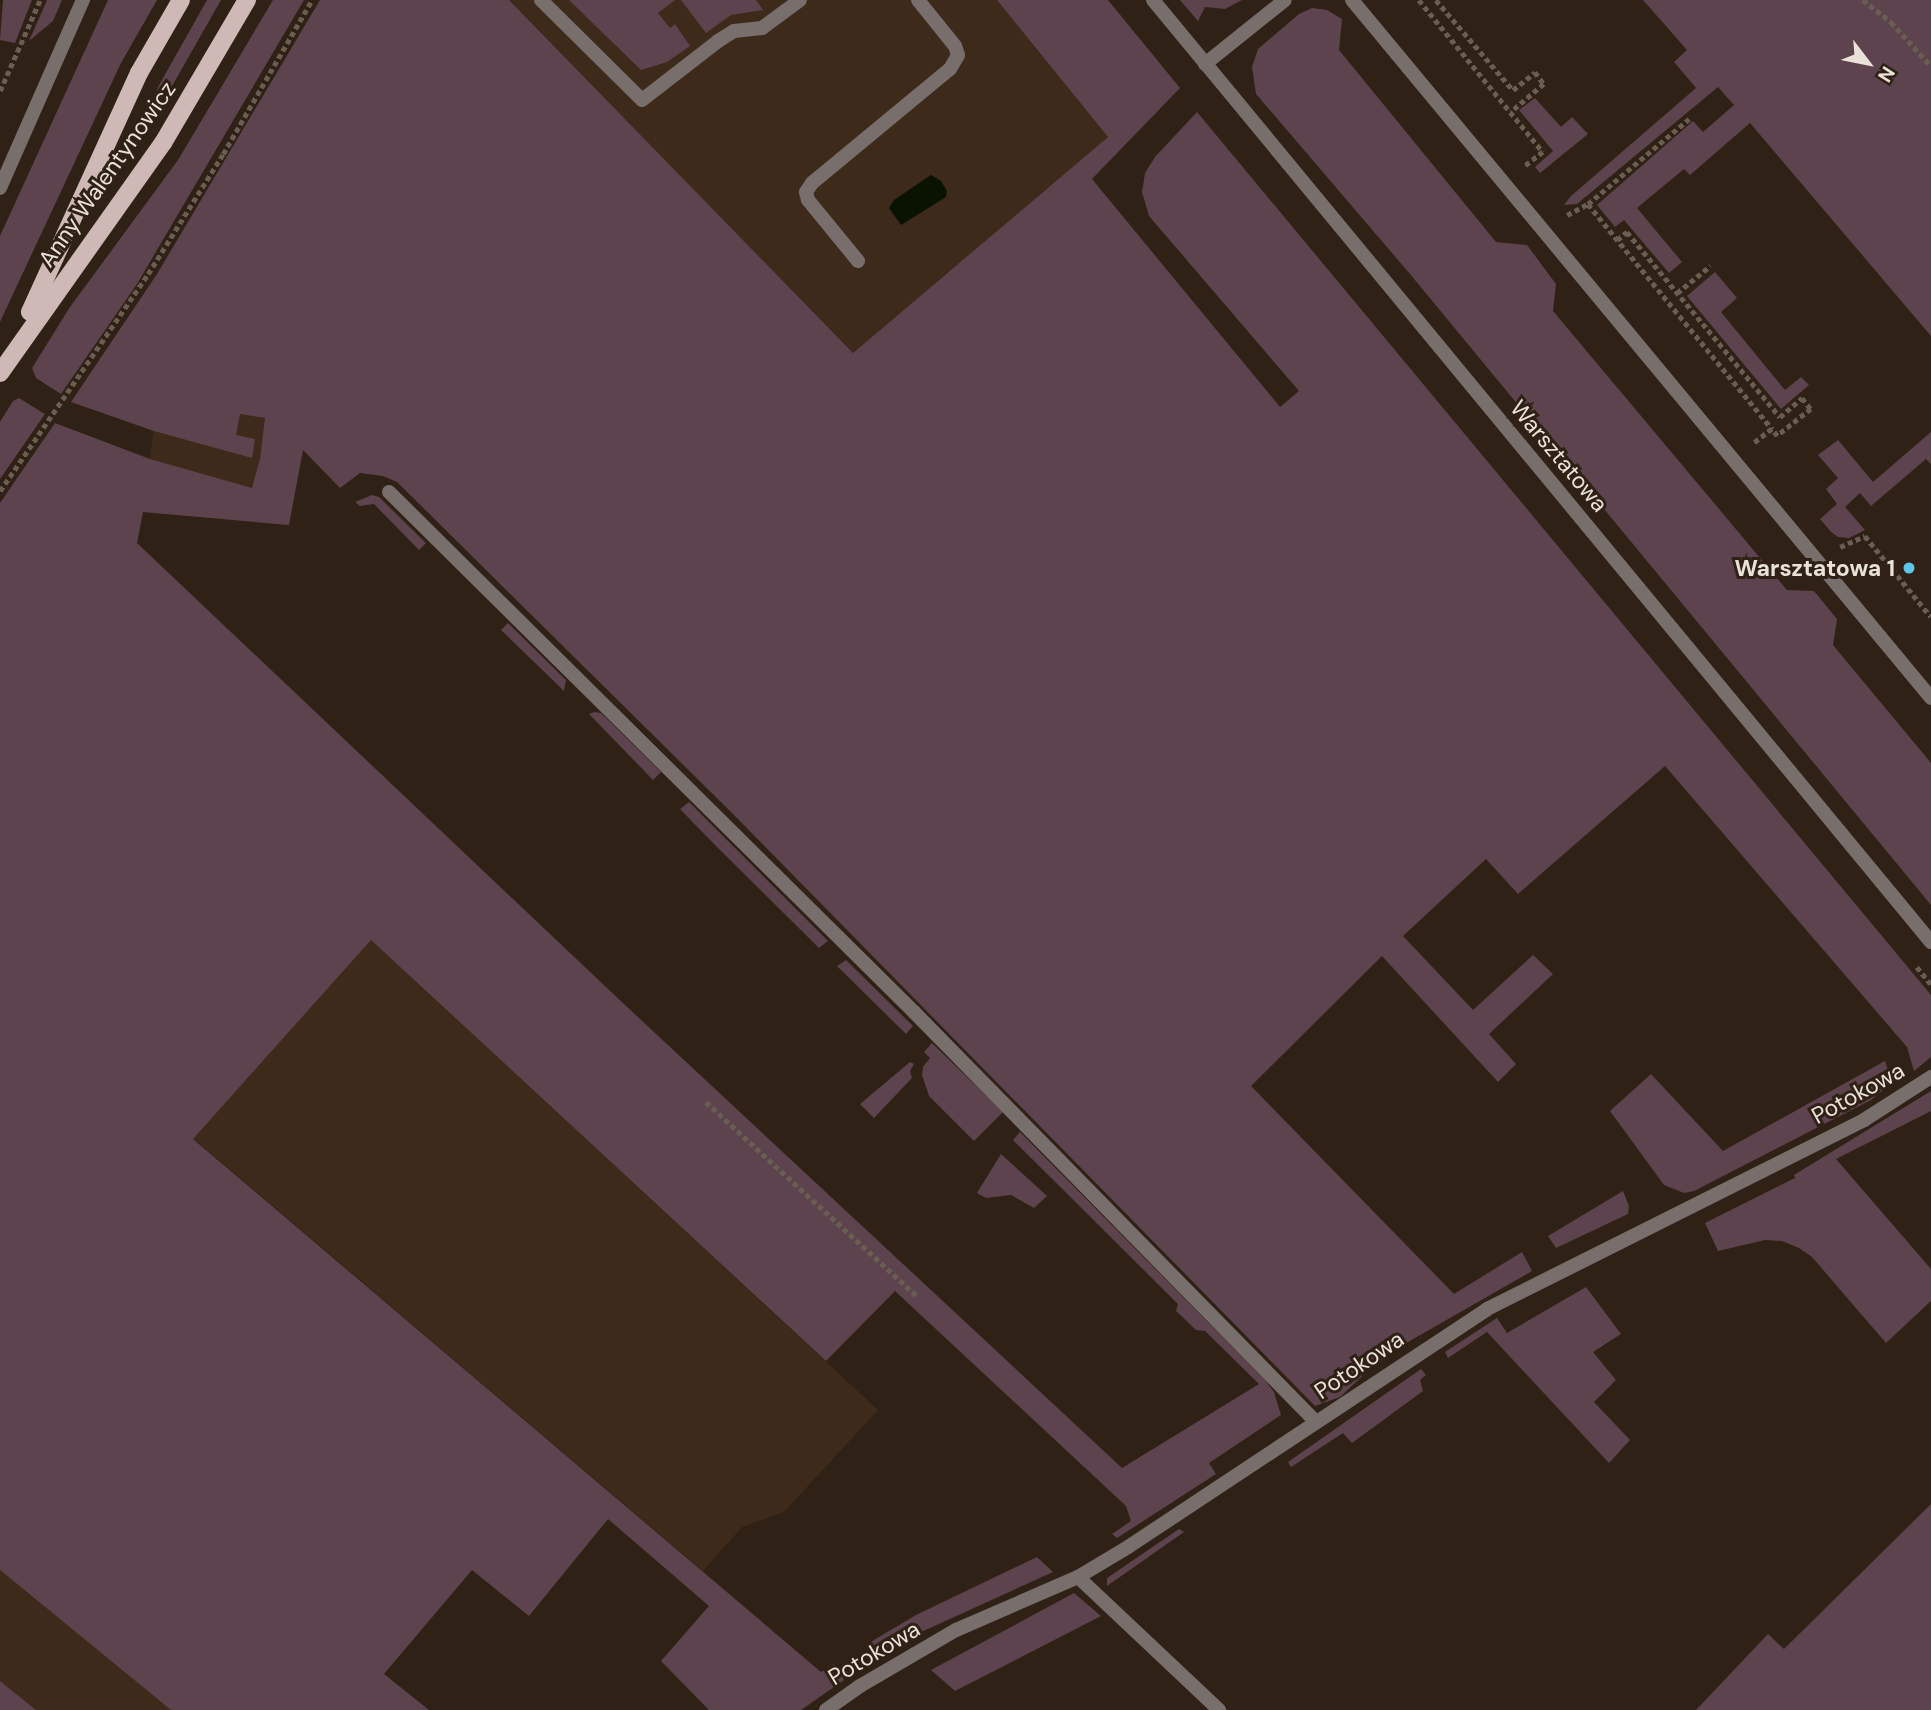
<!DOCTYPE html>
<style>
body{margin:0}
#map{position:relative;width:1931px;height:1710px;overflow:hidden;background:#2f2115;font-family:"DM Sans",sans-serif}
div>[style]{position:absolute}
.built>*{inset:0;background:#3d2a1a}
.green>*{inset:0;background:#5d434d}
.water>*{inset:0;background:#0a1200}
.path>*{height:4.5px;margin-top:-2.25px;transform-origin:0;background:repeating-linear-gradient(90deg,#6a5e53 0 5px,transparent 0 8.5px)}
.lane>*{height:14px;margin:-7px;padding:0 7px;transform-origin:7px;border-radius:7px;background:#786e6c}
.street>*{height:14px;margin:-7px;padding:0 7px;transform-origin:7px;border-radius:7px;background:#786e6c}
.primary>*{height:18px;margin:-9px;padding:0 9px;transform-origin:9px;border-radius:9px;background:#ceb9b6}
.dots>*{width:19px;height:19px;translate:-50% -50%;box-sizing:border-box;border:4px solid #2f2115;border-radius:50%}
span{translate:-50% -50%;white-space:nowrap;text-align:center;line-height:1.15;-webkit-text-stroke:6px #2f2115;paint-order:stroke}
.street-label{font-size:23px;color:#eae1d9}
.poi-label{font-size:23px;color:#eae1d9;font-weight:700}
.right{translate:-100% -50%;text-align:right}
.north{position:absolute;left:1833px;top:28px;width:70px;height:70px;-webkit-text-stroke:5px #2f2115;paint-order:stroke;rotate:122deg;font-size:19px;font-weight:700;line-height:28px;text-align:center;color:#eae1d9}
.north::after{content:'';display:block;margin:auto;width:24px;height:32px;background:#eae1d9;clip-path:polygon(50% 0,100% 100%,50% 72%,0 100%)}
</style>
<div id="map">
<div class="built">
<i style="clip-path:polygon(509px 0,997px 0,1108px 137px,853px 353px)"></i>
<i style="clip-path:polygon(164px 358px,286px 374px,289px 525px,142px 512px)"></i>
<i style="clip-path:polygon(371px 940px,878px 1410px,784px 1512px,742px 1527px,703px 1571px,193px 1138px)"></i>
<i style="clip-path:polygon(0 1570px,171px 1710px,36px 1710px,0 1682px)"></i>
</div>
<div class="green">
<i style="clip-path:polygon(3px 0,32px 0,15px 43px,0 40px)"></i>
<i style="clip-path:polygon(47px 0,62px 0,53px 21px,29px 41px)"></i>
<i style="clip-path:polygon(108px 0,157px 0,121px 63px,0 322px,0 236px)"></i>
<i style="clip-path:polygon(207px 0,221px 0,167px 95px,163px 96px,157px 91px,158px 87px)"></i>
<i style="clip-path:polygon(273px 0,304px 0,137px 284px,61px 394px,36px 378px,32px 368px,70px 307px,178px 160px)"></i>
<i style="clip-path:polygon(320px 0,509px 0,853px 353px,1108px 137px,997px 0,1108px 0,1180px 88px,1092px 179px,1280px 407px,1299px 391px,1149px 216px,1142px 192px,1145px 173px,1155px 157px,1197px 112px,1931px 995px,1931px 1057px,1914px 1071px,1907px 1047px,1665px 766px,1518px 894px,1486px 859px,1403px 936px,1473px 1010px,1533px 955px,1553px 974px,1489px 1034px,1516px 1064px,1498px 1082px,1382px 956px,1251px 1086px,1454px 1294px,1522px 1252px,1532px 1271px,1408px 1342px,1372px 1367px,1340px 1397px,1315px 1406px,732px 813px,397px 482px,383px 476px,360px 473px,340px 488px,303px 450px,289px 525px,143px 512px,137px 543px,625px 1005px,1122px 1468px,1259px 1384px,1205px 1331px,1196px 1330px,1176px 1311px,1178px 1304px,1013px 1140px,1020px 1132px,1265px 1380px,1274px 1392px,1281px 1415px,1209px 1463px,1216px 1474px,1117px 1538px,1112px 1534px,1131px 1521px,1126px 1506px,895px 1291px,826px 1361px,371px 940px,193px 1139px,821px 1672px,834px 1664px,844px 1680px,801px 1710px,709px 1710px,661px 1661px,709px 1606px,608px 1519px,529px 1616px,472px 1570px,384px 1674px,429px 1710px,171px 1710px,0 1570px,0 503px,55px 423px,150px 459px,252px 488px,260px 459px,265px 418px,240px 414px,236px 435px,255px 439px,252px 458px,154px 431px,71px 402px,157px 274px)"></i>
<i style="clip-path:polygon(569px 0,675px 0,658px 13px,670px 28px,675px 24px,690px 46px,667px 62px,641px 70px)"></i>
<i style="clip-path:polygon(681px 0,756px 0,763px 10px,731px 15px,706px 33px)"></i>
<i style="clip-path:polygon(1180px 0,1242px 0,1225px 9px,1205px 7px,1198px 21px)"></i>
<i style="clip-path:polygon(1643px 0,1931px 0,1931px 336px,1750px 123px,1690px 175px,1684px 169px,1637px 208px,1682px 262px,1669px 273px,1624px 220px,1615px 227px,1597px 205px,1693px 121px,1703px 132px,1734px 105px,1718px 87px,1577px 204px,1564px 205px,1571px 196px,1696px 88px,1674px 62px,1687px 50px)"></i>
<i style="clip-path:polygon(1312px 8px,1327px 10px,1342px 19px,1339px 50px,1496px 242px,1527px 245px,1556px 284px,1553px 311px,1787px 590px,1814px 591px,1837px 619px,1833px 645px,1931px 763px,1931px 905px,1410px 274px,1256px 94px,1252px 67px,1258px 49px,1299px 14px)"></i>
<i style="clip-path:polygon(1535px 98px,1561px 127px,1572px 117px,1588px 134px,1540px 173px,1535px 167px,1553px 151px,1519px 110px)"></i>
<i style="clip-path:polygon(1715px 272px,1737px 298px,1721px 312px,1785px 390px,1801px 377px,1809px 385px,1781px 409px,1687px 296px)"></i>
<i style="clip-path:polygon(19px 398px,45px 414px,0 479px,0 422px,13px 401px)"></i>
<i style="clip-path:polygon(1931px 432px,1931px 464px,1926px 459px,1871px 506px,1860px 493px,1845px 507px,1865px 530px,1849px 538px,1838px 537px,1831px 532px,1820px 519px,1837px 504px,1826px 489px,1838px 478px,1818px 455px,1838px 440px,1873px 482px)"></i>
<i style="clip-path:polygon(372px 495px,379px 497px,426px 543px,419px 550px,374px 504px,360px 506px,355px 502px)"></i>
<i style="clip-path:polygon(508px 623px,566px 680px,564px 691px,501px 630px)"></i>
<i style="clip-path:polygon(594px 712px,601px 713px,661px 772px,653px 780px,589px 714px)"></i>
<i style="clip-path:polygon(689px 802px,828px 941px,819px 948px,714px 844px,680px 809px)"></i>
<i style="clip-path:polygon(846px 960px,913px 1026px,906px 1034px,837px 966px)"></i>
<i style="clip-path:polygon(932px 1043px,1003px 1112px,974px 1141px,929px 1096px,922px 1075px,923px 1067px,930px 1058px,924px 1052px)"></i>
<i style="clip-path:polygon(1885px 1061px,1888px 1070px,1884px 1089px,1871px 1100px,1694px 1191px,1684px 1193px,1664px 1185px,1610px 1111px,1651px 1074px,1723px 1151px)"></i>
<i style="clip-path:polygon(910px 1062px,914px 1064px,910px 1071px,912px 1078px,874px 1118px,860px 1104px)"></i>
<i style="clip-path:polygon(1931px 1091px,1931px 1111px,1836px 1159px,1931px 1269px,1931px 1301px,1886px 1343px,1812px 1257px,1799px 1248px,1782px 1241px,1765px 1240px,1718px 1251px,1705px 1223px,1795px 1178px,1794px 1175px)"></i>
<i style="clip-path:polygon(1001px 1154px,1047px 1196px,1034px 1208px,1011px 1195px,986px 1198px,977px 1193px)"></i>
<i style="clip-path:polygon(1623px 1191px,1629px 1206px,1628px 1214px,1556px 1248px,1548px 1236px)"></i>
<i style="clip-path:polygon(1586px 1287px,1621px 1334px,1593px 1352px,1616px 1380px,1594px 1402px,1630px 1440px,1609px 1463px,1487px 1332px,1448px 1358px,1445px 1352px,1497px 1318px,1507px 1333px)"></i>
<i style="clip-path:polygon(1421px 1369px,1426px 1375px,1420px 1380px,1423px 1391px,1352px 1443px,1343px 1433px,1291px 1467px,1288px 1462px)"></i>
<i style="clip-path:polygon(1931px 1504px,1931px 1710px,1696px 1710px,1768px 1634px,1784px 1649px)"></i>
<i style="clip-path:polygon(1179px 1529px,1184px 1532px,1107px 1586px,1107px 1578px)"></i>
<i style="clip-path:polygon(1037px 1557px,1053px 1572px,877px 1652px,869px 1643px,916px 1615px)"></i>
<i style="clip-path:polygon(1074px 1593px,1101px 1616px,955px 1691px,931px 1670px)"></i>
<i style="clip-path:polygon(0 1681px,36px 1710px,0 1710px)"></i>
</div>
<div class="water">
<i style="clip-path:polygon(931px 175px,941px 181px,947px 191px,946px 197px,901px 225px,889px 208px,894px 200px)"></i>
</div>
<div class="path">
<i style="left:1419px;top:0;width:196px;rotate:50.8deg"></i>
<i style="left:1543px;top:152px;width:23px;rotate:142deg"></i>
<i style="left:1436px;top:0;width:118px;rotate:49.5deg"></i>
<i style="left:1513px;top:90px;width:28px;rotate:-39deg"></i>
<i style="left:1535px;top:72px;width:15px;rotate:53deg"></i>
<i style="left:1544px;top:84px;width:43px;rotate:139.7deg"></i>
<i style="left:1863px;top:0;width:36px;rotate:38deg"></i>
<i style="left:1891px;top:22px;width:59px;rotate:47.7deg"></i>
<i style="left:0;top:91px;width:99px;rotate:-66.3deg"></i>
<i style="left:1588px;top:204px;width:291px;rotate:50.7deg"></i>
<i style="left:1772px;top:429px;width:23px;rotate:142deg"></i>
<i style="left:1567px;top:215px;width:24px;rotate:-28deg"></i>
<i style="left:1588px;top:204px;width:132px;rotate:-40.1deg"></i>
<i style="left:1617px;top:240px;width:13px;rotate:-39deg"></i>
<i style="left:1627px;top:232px;width:240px;rotate:50.4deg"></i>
<i style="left:1780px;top:417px;width:29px;rotate:-41deg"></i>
<i style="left:1802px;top:398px;width:14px;rotate:51deg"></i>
<i style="left:1811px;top:409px;width:43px;rotate:141.5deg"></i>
<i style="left:1777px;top:436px;width:9px;rotate:-126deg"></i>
<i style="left:1677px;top:293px;width:43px;rotate:-39.3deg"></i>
<i style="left:0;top:491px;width:263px;rotate:-55.7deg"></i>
<i style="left:148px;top:274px;width:142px;rotate:-58deg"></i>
<i style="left:223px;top:154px;width:178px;rotate:-60deg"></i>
<i style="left:1840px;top:547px;width:27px;rotate:-24deg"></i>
<i style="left:1865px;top:536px;width:104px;rotate:50.8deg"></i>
<i style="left:1917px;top:967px;width:22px;rotate:51deg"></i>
<i style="left:706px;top:1102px;width:288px;rotate:42.6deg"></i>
</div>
<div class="lane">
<i style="left:541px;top:0;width:142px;rotate:44.7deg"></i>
<i style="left:642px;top:100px;width:96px;rotate:-37.8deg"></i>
<i style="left:718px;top:41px;width:19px;rotate:-32deg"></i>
<i style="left:734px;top:31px;width:28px;rotate:-6deg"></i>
<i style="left:762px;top:28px;width:47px;rotate:-36.4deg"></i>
<i style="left:1352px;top:0;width:907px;rotate:50.32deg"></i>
<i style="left:1205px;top:64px;width:102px;rotate:-38.7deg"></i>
<i style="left:858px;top:261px;width:79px;rotate:-129.3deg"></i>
<i style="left:808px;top:200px;width:8px;rotate:-104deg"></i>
<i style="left:806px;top:192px;width:11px;rotate:-56deg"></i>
<i style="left:812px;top:183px;width:179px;rotate:-39.6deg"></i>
<i style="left:950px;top:69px;width:16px;rotate:-60deg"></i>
<i style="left:958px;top:55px;width:9px;rotate:-108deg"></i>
<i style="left:955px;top:46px;width:59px;rotate:-128.8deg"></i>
<i style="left:389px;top:492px;width:739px;rotate:44.73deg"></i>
<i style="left:914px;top:1012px;width:574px;rotate:45.56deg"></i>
<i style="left:1078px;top:1577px;width:194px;rotate:43.3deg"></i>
</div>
<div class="street">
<i style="left:1153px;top:0;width:1222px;rotate:50.45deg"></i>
<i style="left:0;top:188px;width:206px;rotate:-66.2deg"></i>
<i style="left:826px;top:1710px;width:42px;rotate:-35.2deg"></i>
<i style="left:860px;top:1686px;width:111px;rotate:-30.3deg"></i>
<i style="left:956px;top:1630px;width:133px;rotate:-23.5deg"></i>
<i style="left:1078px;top:1577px;width:58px;rotate:-31deg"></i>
<i style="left:1128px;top:1547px;width:431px;rotate:-33.5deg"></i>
<i style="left:1487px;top:1309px;width:422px;rotate:-26.6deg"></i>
<i style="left:1864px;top:1120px;width:80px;rotate:-32.7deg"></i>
</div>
<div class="primary">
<i style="left:30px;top:312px;width:263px;rotate:-65.5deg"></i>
<i style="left:139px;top:73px;width:84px;rotate:-60.1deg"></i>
<i style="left:0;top:373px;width:282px;rotate:-54.7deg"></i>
<i style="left:163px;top:143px;width:166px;rotate:-59.6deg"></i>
</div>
<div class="dots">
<i style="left:1909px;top:568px;background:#5cc7e7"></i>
</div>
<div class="street-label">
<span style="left:107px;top:174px;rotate:-55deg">Anny Walentynowicz</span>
<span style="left:1559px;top:456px;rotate:50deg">Warsztatowa</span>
<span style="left:1858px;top:1093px;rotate:-29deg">Potokowa</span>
<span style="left:1359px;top:1365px;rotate:-34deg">Potokowa</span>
<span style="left:874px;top:1653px;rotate:-31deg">Potokowa</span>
</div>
<div class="poi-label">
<span class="right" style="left:1895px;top:568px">Warsztatowa 1</span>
</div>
<div class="north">N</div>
</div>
